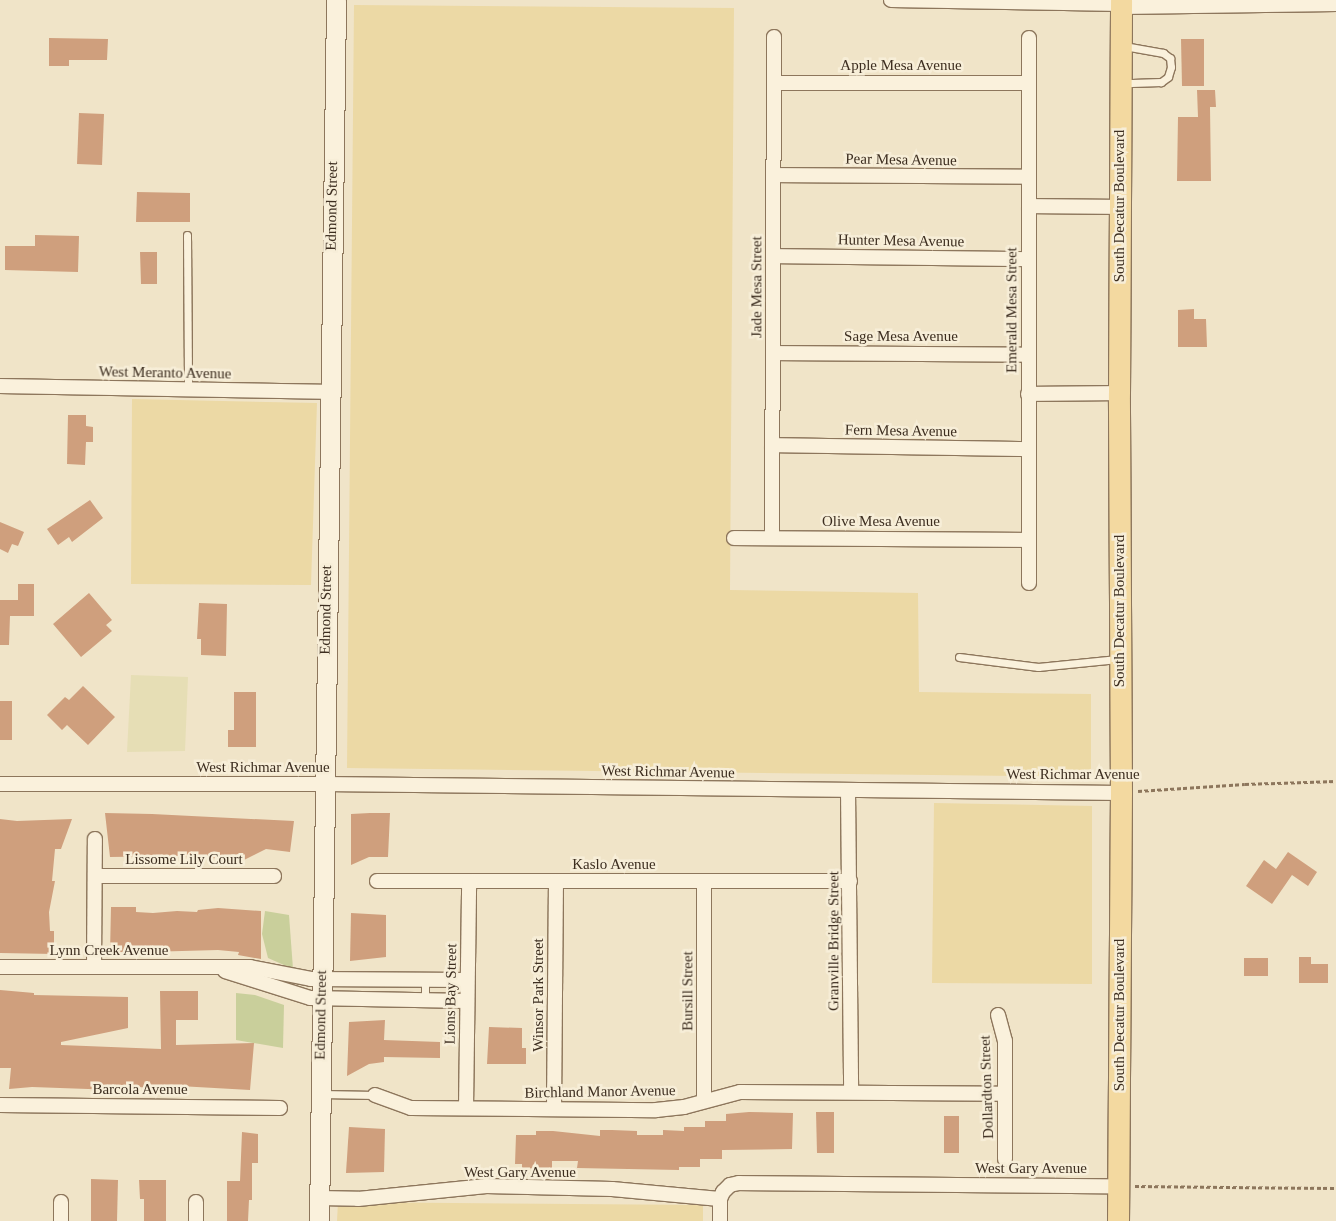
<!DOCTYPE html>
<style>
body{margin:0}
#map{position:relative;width:1336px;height:1221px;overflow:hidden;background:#f0e4c8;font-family:Georgia,serif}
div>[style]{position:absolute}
.farmland>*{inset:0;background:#e6deb5}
.green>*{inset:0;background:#c9cf9b}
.sand>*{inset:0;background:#ecd9a5}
.building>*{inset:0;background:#cf9f7d}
.path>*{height:2.5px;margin-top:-1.25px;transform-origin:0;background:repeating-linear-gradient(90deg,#8d765c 0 4px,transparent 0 6.5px)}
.roads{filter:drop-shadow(1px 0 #8d765c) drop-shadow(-1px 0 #8d765c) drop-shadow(0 1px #8d765c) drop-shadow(0 -1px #8d765c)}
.lane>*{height:7px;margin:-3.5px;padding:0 3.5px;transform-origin:3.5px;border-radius:3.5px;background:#faf1dc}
.street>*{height:14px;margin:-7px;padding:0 7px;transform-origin:7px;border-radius:7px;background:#faf1dc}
.secondary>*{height:19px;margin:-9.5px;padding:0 9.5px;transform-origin:9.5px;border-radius:9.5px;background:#faf1dc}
.primary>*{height:21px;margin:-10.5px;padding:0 10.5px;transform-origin:10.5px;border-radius:10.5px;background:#f3d9a0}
span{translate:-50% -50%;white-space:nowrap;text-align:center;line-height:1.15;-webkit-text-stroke:5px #f7eed8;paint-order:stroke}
.street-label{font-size:15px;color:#3d2e20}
</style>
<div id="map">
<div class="farmland">
<i style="clip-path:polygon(131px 675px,188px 677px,185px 751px,127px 752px)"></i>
</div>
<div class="green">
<i style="clip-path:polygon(265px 911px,289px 915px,293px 969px,268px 958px,262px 934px)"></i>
<i style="clip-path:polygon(236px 993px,255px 995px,284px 1005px,283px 1048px,236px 1040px)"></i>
</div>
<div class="sand">
<i style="clip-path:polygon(354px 5px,734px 8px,730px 590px,918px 593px,919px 692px,1091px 694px,1091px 777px,347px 768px)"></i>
<i style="clip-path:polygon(132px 399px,317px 403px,311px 585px,131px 584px)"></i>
<i style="clip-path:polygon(934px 803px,1092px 806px,1092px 984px,932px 983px)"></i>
<i style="clip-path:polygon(338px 1202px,703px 1205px,703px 1221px,337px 1221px)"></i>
</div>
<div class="building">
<i style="clip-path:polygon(49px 38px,108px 39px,107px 60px,69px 60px,69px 66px,49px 66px)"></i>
<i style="clip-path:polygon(1181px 39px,1204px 39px,1204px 86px,1182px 86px)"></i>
<i style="clip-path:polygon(1197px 90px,1215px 90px,1216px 107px,1210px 107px,1211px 181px,1177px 181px,1178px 117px,1198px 117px)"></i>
<i style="clip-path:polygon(79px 113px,104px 114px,102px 165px,77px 164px)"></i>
<i style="clip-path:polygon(137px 192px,190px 193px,190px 222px,136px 222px)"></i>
<i style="clip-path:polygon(35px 235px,79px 236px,78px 272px,5px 270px,5px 246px,35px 246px)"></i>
<i style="clip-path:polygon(140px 252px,157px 252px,157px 284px,141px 284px)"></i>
<i style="clip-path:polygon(1194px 309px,1194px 319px,1206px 319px,1207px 347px,1178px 347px,1178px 310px)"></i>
<i style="clip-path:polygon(68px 415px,86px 415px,86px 426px,93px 427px,93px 442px,86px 442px,85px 465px,67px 464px)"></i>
<i style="clip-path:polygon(90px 500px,103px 518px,72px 542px,69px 537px,58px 545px,47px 529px)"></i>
<i style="clip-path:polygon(0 522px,24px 532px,18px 546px,12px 544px,8px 553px,0 549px)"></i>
<i style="clip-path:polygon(18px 584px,34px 584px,34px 616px,10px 616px,9px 645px,0 645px,0 600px,18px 600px)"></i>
<i style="clip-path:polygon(89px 593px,112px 620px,106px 625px,112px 631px,81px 657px,53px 624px)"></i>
<i style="clip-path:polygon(199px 603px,227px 604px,226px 656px,201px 655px,201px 639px,197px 639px)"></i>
<i style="clip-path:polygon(83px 686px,115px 717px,88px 745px,67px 725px,62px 730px,47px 715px,65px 697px,69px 700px)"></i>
<i style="clip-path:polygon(234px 692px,256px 692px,256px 747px,228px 747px,228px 730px,234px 730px)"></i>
<i style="clip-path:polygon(0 701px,12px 701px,12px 740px,0 740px)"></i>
<i style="clip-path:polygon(105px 813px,152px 814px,294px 821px,290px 852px,266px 849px,244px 860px,179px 856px,110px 857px)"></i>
<i style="clip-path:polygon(370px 813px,390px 813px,388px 857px,369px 857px,351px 865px,351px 814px)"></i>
<i style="clip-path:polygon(0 819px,17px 821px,72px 819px,61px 849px,55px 849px,52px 881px,55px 881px,49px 912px,50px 931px,54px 931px,54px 954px,0 953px)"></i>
<i style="clip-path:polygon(1288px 852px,1317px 872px,1308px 886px,1292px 875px,1272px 904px,1246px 886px,1264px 860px,1276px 869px)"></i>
<i style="clip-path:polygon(111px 907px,136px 907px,136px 912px,153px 913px,177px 911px,197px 912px,198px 910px,218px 908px,261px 911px,261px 959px,238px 955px,239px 952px,218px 950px,110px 953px)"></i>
<i style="clip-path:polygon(351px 913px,386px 915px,386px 957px,350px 961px)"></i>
<i style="clip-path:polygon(1299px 957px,1311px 957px,1311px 964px,1328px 964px,1328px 983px,1299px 983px)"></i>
<i style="clip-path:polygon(1244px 958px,1268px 958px,1268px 976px,1244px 976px)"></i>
<i style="clip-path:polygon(0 990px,34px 993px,34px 995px,128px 997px,128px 1028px,61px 1042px,61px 1045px,161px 1049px,160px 991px,198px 991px,198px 1020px,176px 1020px,176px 1045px,254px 1043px,250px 1090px,179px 1086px,159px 1089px,139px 1087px,116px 1090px,32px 1087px,9px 1089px,11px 1068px,0 1068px)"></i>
<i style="clip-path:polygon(385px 1020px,384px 1040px,440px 1042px,440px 1058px,384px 1057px,384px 1062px,369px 1064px,347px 1076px,349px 1022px)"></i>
<i style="clip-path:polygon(489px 1027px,522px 1028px,522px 1048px,526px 1048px,526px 1064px,487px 1064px)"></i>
<i style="clip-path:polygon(749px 1112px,793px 1113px,792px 1149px,722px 1150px,722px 1159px,700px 1159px,700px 1167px,679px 1167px,679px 1170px,577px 1168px,578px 1161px,552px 1161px,552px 1169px,522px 1168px,522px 1164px,515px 1164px,516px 1135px,536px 1135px,536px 1131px,553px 1131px,600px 1136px,600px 1130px,612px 1130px,637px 1131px,637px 1135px,663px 1135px,663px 1130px,684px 1131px,684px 1127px,705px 1127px,705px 1121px,726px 1121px,726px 1114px)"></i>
<i style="clip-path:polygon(816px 1112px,834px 1112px,834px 1153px,817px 1153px)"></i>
<i style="clip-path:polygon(944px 1116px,959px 1116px,959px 1153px,944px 1153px)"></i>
<i style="clip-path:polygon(349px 1127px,385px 1129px,384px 1172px,346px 1173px)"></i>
<i style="clip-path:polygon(242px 1132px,258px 1134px,258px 1163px,252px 1163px,252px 1200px,249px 1200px,248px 1221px,227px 1221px,227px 1181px,240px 1181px)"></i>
<i style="clip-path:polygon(91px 1179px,118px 1180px,117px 1221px,91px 1221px)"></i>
<i style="clip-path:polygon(139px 1180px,166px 1180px,166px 1221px,144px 1221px,144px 1199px,140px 1199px)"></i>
</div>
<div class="path">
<i style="left:1138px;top:791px;width:107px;rotate:-3.7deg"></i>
<i style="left:1245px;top:784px;width:91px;rotate:-1.9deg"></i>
<i style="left:1135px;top:1186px;width:201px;rotate:0.6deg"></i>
</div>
<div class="roads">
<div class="lane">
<i style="left:1124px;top:46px;width:40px;rotate:10deg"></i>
<i style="left:1163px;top:53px;width:9px;rotate:36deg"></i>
<i style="left:1170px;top:58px;width:9px;rotate:84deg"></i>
<i style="left:1171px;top:67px;width:10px;rotate:107deg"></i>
<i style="left:1168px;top:77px;width:9px;rotate:144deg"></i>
<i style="left:1161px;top:82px;width:37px;rotate:178deg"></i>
<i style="left:187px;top:235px;width:155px;rotate:89.6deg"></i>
<i style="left:959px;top:657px;width:80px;rotate:7.2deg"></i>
<i style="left:1038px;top:667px;width:80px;rotate:-5.7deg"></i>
<i style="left:425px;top:980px;width:20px;rotate:90deg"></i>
<i style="left:321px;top:1094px;width:54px;rotate:1.1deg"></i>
</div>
<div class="street">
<i style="left:891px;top:0;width:230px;rotate:1deg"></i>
<i style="left:774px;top:83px;width:255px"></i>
<i style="left:773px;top:175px;width:256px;rotate:0.4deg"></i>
<i style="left:1029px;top:206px;width:91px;rotate:0.6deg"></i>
<i style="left:773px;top:256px;width:256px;rotate:0.7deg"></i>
<i style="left:773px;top:353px;width:255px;rotate:0.4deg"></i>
<i style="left:0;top:386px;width:330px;rotate:1deg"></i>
<i style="left:1028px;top:394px;width:91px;rotate:-0.6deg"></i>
<i style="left:772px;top:445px;width:256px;rotate:0.9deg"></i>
<i style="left:734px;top:538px;width:294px;rotate:0.4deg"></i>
<i style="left:772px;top:538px;width:501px;rotate:-89.77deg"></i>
<i style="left:1029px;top:583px;width:545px;rotate:-90deg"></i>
<i style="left:0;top:784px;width:324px"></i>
<i style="left:324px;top:784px;width:797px;rotate:0.65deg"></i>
<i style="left:848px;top:790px;width:302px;rotate:89.4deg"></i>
<i style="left:95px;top:876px;width:179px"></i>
<i style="left:377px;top:881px;width:473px"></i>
<i style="left:704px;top:881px;width:220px;rotate:90deg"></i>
<i style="left:0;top:967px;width:250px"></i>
<i style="left:250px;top:967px;width:62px;rotate:11.1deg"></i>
<i style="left:311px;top:979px;width:156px;rotate:0.4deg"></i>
<i style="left:94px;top:967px;width:128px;rotate:-89.6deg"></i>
<i style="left:225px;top:971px;width:89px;rotate:17.6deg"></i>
<i style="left:310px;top:998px;width:157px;rotate:1.1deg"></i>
<i style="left:998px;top:1015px;width:27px;rotate:75deg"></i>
<i style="left:1005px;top:1041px;width:118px;rotate:90deg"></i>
<i style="left:375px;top:1095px;width:38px;rotate:20deg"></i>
<i style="left:411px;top:1108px;width:245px;rotate:0.5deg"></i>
<i style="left:656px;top:1110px;width:28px;rotate:-6deg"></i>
<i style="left:684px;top:1107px;width:58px;rotate:-15deg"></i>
<i style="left:740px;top:1092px;width:264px;rotate:0.4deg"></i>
<i style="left:0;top:1105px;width:280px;rotate:0.6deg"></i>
<i style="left:466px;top:1108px;width:227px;rotate:-89.2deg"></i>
<i style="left:554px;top:1109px;width:228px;rotate:-89.5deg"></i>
<i style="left:319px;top:1198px;width:39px;rotate:1deg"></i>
<i style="left:358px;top:1199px;width:129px;rotate:-5.8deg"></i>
<i style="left:486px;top:1186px;width:126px;rotate:1.4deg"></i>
<i style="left:612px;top:1189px;width:108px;rotate:5.3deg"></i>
<i style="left:61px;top:1221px;width:19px;rotate:-90deg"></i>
<i style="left:196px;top:1221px;width:19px;rotate:-90deg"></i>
<i style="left:720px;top:1221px;width:22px;rotate:-90deg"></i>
<i style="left:720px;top:1199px;width:8px;rotate:-67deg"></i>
<i style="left:723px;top:1192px;width:10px;rotate:-45deg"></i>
<i style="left:730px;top:1185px;width:9px;rotate:-13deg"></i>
<i style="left:739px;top:1183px;width:380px;rotate:0.5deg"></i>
</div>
<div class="secondary">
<i style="left:1121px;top:4px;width:215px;rotate:-0.8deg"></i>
<i style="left:319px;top:1221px;width:1221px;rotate:-89.2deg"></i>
</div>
<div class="primary">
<i style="left:1118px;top:1221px;width:428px;rotate:-89.6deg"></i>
<i style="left:1121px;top:793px;width:400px;rotate:-90.3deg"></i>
<i style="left:1119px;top:393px;width:393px;rotate:-89.7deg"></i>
</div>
</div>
<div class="street-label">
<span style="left:901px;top:66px">Apple Mesa Avenue</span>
<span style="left:901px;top:160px;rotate:1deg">Pear Mesa Avenue</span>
<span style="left:332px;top:206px;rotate:-89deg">Edmond Street</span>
<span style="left:1120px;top:206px;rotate:-90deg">South Decatur Boulevard</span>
<span style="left:901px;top:241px;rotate:1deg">Hunter Mesa Avenue</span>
<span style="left:757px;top:287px;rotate:-90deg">Jade Mesa Street</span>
<span style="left:1012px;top:310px;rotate:-90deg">Emerald Mesa Street</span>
<span style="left:901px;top:337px">Sage Mesa Avenue</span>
<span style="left:165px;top:373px;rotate:1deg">West Meranto Avenue</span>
<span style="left:901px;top:431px;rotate:1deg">Fern Mesa Avenue</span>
<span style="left:881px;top:522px">Olive Mesa Avenue</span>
<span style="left:326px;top:610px;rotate:-89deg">Edmond Street</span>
<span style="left:1120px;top:611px;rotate:-90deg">South Decatur Boulevard</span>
<span style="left:263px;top:768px">West Richmar Avenue</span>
<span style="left:668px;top:772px;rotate:1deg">West Richmar Avenue</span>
<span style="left:1073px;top:775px">West Richmar Avenue</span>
<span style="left:184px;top:860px">Lissome Lily Court</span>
<span style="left:614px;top:865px">Kaslo Avenue</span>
<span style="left:834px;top:941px;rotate:-90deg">Granville Bridge Street</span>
<span style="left:109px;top:951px">Lynn Creek Avenue</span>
<span style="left:688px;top:991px;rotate:-90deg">Bursill Street</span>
<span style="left:451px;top:994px;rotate:-89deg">Lions Bay Street</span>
<span style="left:539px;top:995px;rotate:-90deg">Winsor Park Street</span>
<span style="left:321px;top:1015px;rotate:-89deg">Edmond Street</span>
<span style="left:1120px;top:1015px;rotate:-90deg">South Decatur Boulevard</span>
<span style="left:987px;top:1087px;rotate:-92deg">Dollardton Street</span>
<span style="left:140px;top:1090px">Barcola Avenue</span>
<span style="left:600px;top:1092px;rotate:-1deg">Birchland Manor Avenue</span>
<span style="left:1031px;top:1169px">West Gary Avenue</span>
<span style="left:520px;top:1173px">West Gary Avenue</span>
</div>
</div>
